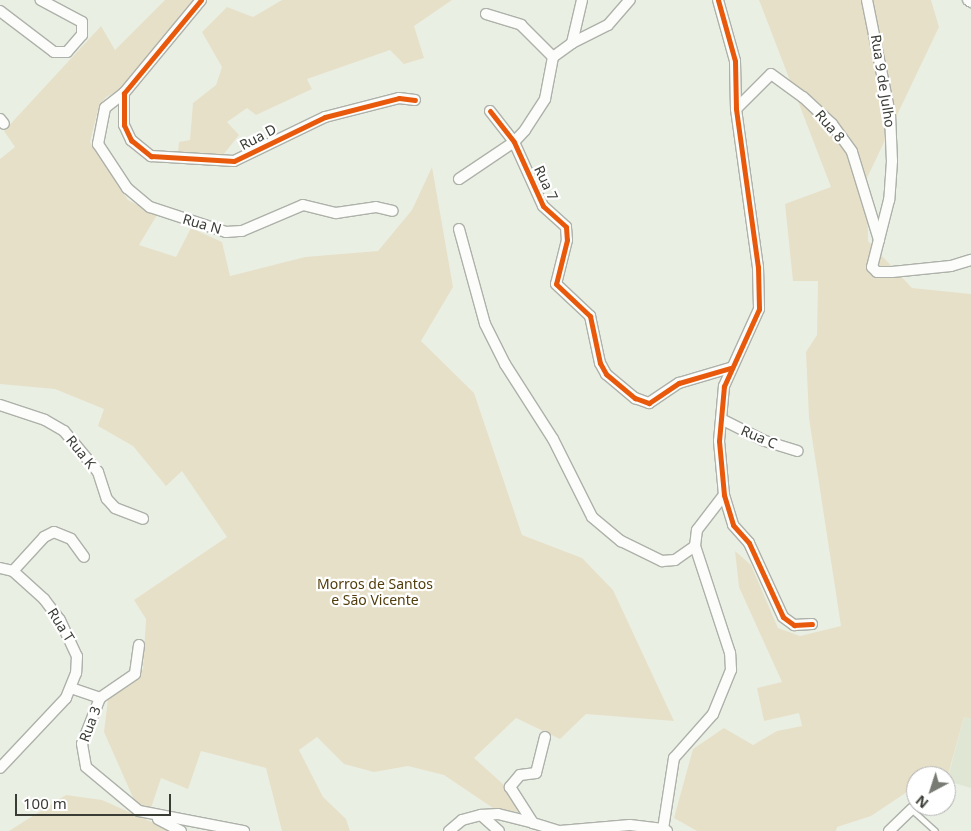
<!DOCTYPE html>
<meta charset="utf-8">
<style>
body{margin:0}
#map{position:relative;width:971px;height:831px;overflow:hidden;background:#eaefe4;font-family:"Noto Sans",sans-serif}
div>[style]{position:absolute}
.built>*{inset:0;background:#dfe7d4}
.green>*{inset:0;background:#e7e0c8}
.roads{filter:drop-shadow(1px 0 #adb1a9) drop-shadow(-1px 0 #adb1a9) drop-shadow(0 1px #adb1a9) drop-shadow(0 -1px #adb1a9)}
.lane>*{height:5px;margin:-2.5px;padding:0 2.5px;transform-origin:2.5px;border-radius:2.5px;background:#fcfdfb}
.street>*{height:10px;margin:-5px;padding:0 5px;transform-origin:5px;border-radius:5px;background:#fcfdfb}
.cycleway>*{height:5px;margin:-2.5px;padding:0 2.5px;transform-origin:2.5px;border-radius:2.5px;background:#e8590c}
span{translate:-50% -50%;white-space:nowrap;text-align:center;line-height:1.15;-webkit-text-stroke:4.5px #fff;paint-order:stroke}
.street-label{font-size:14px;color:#3a3d36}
.park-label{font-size:14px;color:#513d0b}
.north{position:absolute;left:906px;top:766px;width:50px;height:50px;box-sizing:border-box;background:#fff;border:1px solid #b0b1af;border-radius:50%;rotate:220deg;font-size:14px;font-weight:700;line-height:20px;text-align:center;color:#3a3d36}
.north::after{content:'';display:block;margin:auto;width:18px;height:22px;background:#787b73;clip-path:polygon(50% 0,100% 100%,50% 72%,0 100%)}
.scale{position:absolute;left:15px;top:794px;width:156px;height:22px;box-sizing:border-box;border:2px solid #3a3d36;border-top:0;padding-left:6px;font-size:15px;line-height:18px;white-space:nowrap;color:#3a3d36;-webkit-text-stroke:4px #fff;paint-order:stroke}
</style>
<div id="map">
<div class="built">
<i style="clip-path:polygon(964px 717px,971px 719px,971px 788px,947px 781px)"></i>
</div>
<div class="green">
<i style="clip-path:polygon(165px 0,195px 0,120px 90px,106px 97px,99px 106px,90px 142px,128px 200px,157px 215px,139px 245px,176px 257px,191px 228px,222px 242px,230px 276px,305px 257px,378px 251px,412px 210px,432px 167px,453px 287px,421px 341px,474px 393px,522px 535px,582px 558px,613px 590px,674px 721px,586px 714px,560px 739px,516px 718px,474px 758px,504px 785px,518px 812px,493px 808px,444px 775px,408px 766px,374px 772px,344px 764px,317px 737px,299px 750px,323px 797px,346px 819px,350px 831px,282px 831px,266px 768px,201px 751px,188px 789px,161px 778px,151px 808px,135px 802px,104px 732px,108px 699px,132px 684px,143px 669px,146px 619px,134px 600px,227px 537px,182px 471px,166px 486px,133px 446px,98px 426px,104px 409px,55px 389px,0 384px,0 159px,15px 147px,4px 131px,101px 26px,115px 50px)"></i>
<i style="clip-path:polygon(282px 0,452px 0,414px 26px,424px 58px,404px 64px,390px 50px,307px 79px,312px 89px,256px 115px,247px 108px,227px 122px,239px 135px,223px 155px,178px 152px,179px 142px,190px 140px,193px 103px,216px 85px,222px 67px,202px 32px,227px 7px,253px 17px)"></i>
<i style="clip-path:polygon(759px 0,931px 0,939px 27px,867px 178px,868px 241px,912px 288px,971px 294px,971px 719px,964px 717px,946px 782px,946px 776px,916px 776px,916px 786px,871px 816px,837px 827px,836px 831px,697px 831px,674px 818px,693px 749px,724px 728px,753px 745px,777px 731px,802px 726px,799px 713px,764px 721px,757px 688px,782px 682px,739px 587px,735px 551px,751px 565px,778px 628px,800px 636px,841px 626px,809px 418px,806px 352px,817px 335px,818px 281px,793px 281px,785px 204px,831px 187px)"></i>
<i style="clip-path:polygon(66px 795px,102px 800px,172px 831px,9px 831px)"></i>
</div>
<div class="roads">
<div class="lane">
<i style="left:912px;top:810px;width:31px;rotate:42deg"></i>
</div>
<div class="street">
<i style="left:201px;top:0;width:121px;rotate:129.6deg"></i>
<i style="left:124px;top:93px;width:32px;rotate:90deg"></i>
<i style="left:124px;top:125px;width:17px;rotate:65deg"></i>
<i style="left:131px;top:140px;width:26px;rotate:39deg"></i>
<i style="left:151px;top:156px;width:83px;rotate:3.4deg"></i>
<i style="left:234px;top:161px;width:101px;rotate:-25.8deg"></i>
<i style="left:325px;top:117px;width:76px;rotate:-14.4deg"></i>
<i style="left:399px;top:98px;width:16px;rotate:7deg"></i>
<i style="left:718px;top:0;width:63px;rotate:74.4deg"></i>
<i style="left:735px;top:61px;width:48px;rotate:88.8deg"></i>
<i style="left:736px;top:109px;width:160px;rotate:82.1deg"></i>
<i style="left:758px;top:267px;width:42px;rotate:88.6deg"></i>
<i style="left:759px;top:309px;width:85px;rotate:114.4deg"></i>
<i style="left:724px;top:386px;width:55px;rotate:95.2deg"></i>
<i style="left:719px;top:441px;width:54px;rotate:84.7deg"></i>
<i style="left:724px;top:495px;width:31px;rotate:73deg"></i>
<i style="left:733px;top:525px;width:24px;rotate:48deg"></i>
<i style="left:749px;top:543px;width:81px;rotate:65.3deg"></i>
<i style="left:783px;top:617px;width:14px;rotate:36deg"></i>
<i style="left:794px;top:625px;width:18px;rotate:-3deg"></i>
<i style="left:867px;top:0;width:116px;rotate:78.6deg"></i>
<i style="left:890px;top:114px;width:47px;rotate:87.6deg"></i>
<i style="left:892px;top:161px;width:39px;rotate:94deg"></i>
<i style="left:889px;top:200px;width:69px;rotate:104.2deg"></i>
<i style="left:872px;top:267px;width:7px;rotate:45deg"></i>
<i style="left:877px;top:272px;width:15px"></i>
<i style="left:892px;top:272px;width:59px;rotate:-5.8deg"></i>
<i style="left:951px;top:266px;width:21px;rotate:-17deg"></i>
<i style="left:968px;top:0;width:4px;rotate:34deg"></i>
<i style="left:0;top:11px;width:68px;rotate:37.2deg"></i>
<i style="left:54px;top:52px;width:13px"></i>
<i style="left:67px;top:52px;width:23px;rotate:-49deg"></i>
<i style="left:82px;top:35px;width:13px;rotate:-90deg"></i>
<i style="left:82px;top:22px;width:47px;rotate:-151.8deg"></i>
<i style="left:486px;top:14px;width:37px;rotate:17deg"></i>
<i style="left:521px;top:25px;width:45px;rotate:45deg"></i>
<i style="left:572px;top:43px;width:44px;rotate:-76.9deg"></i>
<i style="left:124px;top:93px;width:24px;rotate:142deg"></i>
<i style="left:105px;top:108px;width:37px;rotate:101deg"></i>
<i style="left:98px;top:144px;width:53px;rotate:56.6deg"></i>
<i style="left:127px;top:188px;width:30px;rotate:40deg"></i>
<i style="left:150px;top:207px;width:80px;rotate:18.2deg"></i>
<i style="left:226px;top:232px;width:16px;rotate:-4deg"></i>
<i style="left:242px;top:231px;width:66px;rotate:-23.1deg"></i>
<i style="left:303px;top:205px;width:34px;rotate:14deg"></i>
<i style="left:336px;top:213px;width:40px;rotate:-8.5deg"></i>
<i style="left:376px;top:207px;width:17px;rotate:13deg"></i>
<i style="left:736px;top:109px;width:49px;rotate:-45deg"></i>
<i style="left:771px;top:74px;width:39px;rotate:36deg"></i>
<i style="left:803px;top:97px;width:40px;rotate:43deg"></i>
<i style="left:832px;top:124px;width:34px;rotate:54deg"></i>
<i style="left:852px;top:152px;width:92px;rotate:72.9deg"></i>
<i style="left:490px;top:111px;width:39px;rotate:52deg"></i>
<i style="left:514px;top:142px;width:70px;rotate:65.6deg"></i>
<i style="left:543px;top:206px;width:31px;rotate:42deg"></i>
<i style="left:566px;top:227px;width:13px;rotate:86deg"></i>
<i style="left:567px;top:240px;width:45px;rotate:104deg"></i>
<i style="left:556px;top:284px;width:47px;rotate:43.3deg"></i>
<i style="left:590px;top:316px;width:48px;rotate:78deg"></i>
<i style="left:600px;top:363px;width:13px;rotate:61deg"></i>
<i style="left:606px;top:374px;width:38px;rotate:40deg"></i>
<i style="left:635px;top:398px;width:15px;rotate:20deg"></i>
<i style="left:649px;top:403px;width:36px;rotate:-34deg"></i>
<i style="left:679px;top:383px;width:53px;rotate:-16.4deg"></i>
<i style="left:0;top:119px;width:6px;rotate:51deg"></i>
<i style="left:459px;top:179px;width:66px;rotate:-33.9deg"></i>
<i style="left:514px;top:142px;width:16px;rotate:-47deg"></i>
<i style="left:525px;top:130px;width:37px;rotate:-57deg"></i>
<i style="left:545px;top:99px;width:43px;rotate:-79.2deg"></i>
<i style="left:553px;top:57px;width:24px;rotate:-36deg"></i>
<i style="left:572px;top:43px;width:40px;rotate:-26.6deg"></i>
<i style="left:608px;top:25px;width:33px;rotate:-49deg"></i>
<i style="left:459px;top:229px;width:98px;rotate:74.7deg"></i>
<i style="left:485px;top:324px;width:45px;rotate:63.4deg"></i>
<i style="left:505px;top:364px;width:89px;rotate:57.4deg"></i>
<i style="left:553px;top:439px;width:87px;rotate:63.4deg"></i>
<i style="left:592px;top:517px;width:38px;rotate:40deg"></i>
<i style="left:621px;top:541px;width:46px;rotate:26deg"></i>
<i style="left:662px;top:561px;width:13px;rotate:-4deg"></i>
<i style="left:675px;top:560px;width:24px;rotate:-35deg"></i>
<i style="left:0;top:405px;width:47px;rotate:18.4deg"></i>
<i style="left:45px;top:420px;width:22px;rotate:30deg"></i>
<i style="left:64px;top:431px;width:53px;rotate:50.3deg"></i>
<i style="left:98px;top:472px;width:28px;rotate:72deg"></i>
<i style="left:107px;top:499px;width:12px;rotate:48deg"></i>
<i style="left:115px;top:508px;width:30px;rotate:21deg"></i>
<i style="left:721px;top:419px;width:49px;rotate:26.6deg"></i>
<i style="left:765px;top:441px;width:34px;rotate:17deg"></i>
<i style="left:0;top:568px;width:13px;rotate:13deg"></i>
<i style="left:13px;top:571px;width:42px;rotate:42.1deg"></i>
<i style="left:44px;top:599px;width:26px;rotate:53deg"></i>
<i style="left:60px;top:620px;width:40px;rotate:65deg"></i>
<i style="left:77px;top:656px;width:17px;rotate:93deg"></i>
<i style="left:76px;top:673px;width:27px;rotate:112deg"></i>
<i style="left:66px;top:698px;width:96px;rotate:133.3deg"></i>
<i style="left:13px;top:571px;width:46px;rotate:-47.6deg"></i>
<i style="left:44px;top:537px;width:11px;rotate:-27deg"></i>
<i style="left:54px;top:532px;width:18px;rotate:22deg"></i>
<i style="left:71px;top:539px;width:22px;rotate:54deg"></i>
<i style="left:139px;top:645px;width:29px;rotate:98deg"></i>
<i style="left:135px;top:674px;width:42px;rotate:145.6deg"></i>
<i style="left:100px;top:698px;width:49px;rotate:111.4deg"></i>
<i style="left:82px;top:744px;width:23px;rotate:80deg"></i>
<i style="left:86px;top:767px;width:69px;rotate:39.7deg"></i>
<i style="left:139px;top:811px;width:107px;rotate:10.8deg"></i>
<i style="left:71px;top:688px;width:31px;rotate:19deg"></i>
<i style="left:545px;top:737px;width:37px;rotate:104deg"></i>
<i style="left:536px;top:773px;width:16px;rotate:173deg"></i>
<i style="left:520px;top:775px;width:16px;rotate:130deg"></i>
<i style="left:510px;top:787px;width:43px;rotate:57.4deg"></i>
<i style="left:533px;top:823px;width:28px;rotate:17deg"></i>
<i style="left:560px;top:831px;width:70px;rotate:-4.9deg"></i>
<i style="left:630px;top:825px;width:33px;rotate:7deg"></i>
<i style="left:481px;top:815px;width:17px;rotate:-3deg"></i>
<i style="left:498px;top:814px;width:36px;rotate:14deg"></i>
<i style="left:158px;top:819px;width:26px;rotate:28deg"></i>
<i style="left:449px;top:831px;width:17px;rotate:-40deg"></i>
<i style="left:462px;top:820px;width:20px;rotate:-15deg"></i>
<i style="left:481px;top:815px;width:24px;rotate:42deg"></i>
<i style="left:667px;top:831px;width:4px;rotate:-153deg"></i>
<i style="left:663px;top:829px;width:72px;rotate:-81.2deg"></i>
<i style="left:674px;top:758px;width:59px;rotate:-48.4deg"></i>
<i style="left:713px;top:714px;width:48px;rotate:-67.8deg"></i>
<i style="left:731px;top:670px;width:17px;rotate:-93deg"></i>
<i style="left:730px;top:653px;width:113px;rotate:-108.1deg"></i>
<i style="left:695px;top:546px;width:16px;rotate:-83deg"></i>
<i style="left:697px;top:530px;width:44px;rotate:-52.4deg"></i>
<i style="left:889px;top:831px;width:32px;rotate:-44deg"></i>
</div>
</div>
<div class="cycleway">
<i style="left:201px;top:0;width:121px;rotate:129.6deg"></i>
<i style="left:124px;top:93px;width:32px;rotate:90deg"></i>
<i style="left:124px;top:125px;width:17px;rotate:65deg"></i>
<i style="left:131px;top:140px;width:26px;rotate:39deg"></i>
<i style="left:151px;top:156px;width:83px;rotate:3.4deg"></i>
<i style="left:234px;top:161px;width:101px;rotate:-25.8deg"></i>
<i style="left:325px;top:117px;width:76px;rotate:-14.4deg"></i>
<i style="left:399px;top:98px;width:16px;rotate:7deg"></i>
<i style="left:718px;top:0;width:63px;rotate:74.4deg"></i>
<i style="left:735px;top:61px;width:48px;rotate:88.8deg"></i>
<i style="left:736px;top:109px;width:160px;rotate:82.1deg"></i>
<i style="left:758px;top:267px;width:42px;rotate:88.6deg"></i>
<i style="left:759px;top:309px;width:85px;rotate:114.4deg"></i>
<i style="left:724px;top:386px;width:55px;rotate:95.2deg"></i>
<i style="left:719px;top:441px;width:54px;rotate:84.7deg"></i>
<i style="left:724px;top:495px;width:31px;rotate:73deg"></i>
<i style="left:733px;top:525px;width:24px;rotate:48deg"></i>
<i style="left:749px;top:543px;width:81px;rotate:65.3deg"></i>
<i style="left:783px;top:617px;width:14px;rotate:36deg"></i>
<i style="left:794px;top:625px;width:18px;rotate:-3deg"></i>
<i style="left:490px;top:111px;width:39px;rotate:52deg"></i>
<i style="left:514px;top:142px;width:70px;rotate:65.6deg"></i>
<i style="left:543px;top:206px;width:31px;rotate:42deg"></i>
<i style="left:566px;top:227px;width:13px;rotate:86deg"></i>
<i style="left:567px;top:240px;width:45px;rotate:104deg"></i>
<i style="left:556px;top:284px;width:47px;rotate:43.3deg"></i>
<i style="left:590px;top:316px;width:48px;rotate:78deg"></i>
<i style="left:600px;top:363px;width:13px;rotate:61deg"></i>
<i style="left:606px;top:374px;width:38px;rotate:40deg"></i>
<i style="left:635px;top:398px;width:15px;rotate:20deg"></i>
<i style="left:649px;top:403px;width:36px;rotate:-34deg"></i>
<i style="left:679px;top:383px;width:53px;rotate:-16.4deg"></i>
</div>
<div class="street-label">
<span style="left:883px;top:81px;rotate:81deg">Rua 9 de Julho</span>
<span style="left:830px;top:126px;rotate:49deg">Rua 8</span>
<span style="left:258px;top:137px;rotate:-28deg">Rua D</span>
<span style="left:546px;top:183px;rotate:65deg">Rua 7</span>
<span style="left:202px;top:224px;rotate:16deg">Rua N</span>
<span style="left:759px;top:437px;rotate:23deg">Rua C</span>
<span style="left:81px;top:452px;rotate:51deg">Rua K</span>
<span style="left:61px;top:625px;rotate:58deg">Rua T</span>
<span style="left:90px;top:724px;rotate:-70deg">Rua 3</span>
</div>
<div class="park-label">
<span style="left:375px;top:592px">Morros de Santos<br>e São Vicente</span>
</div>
<div class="north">N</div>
<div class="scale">100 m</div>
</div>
